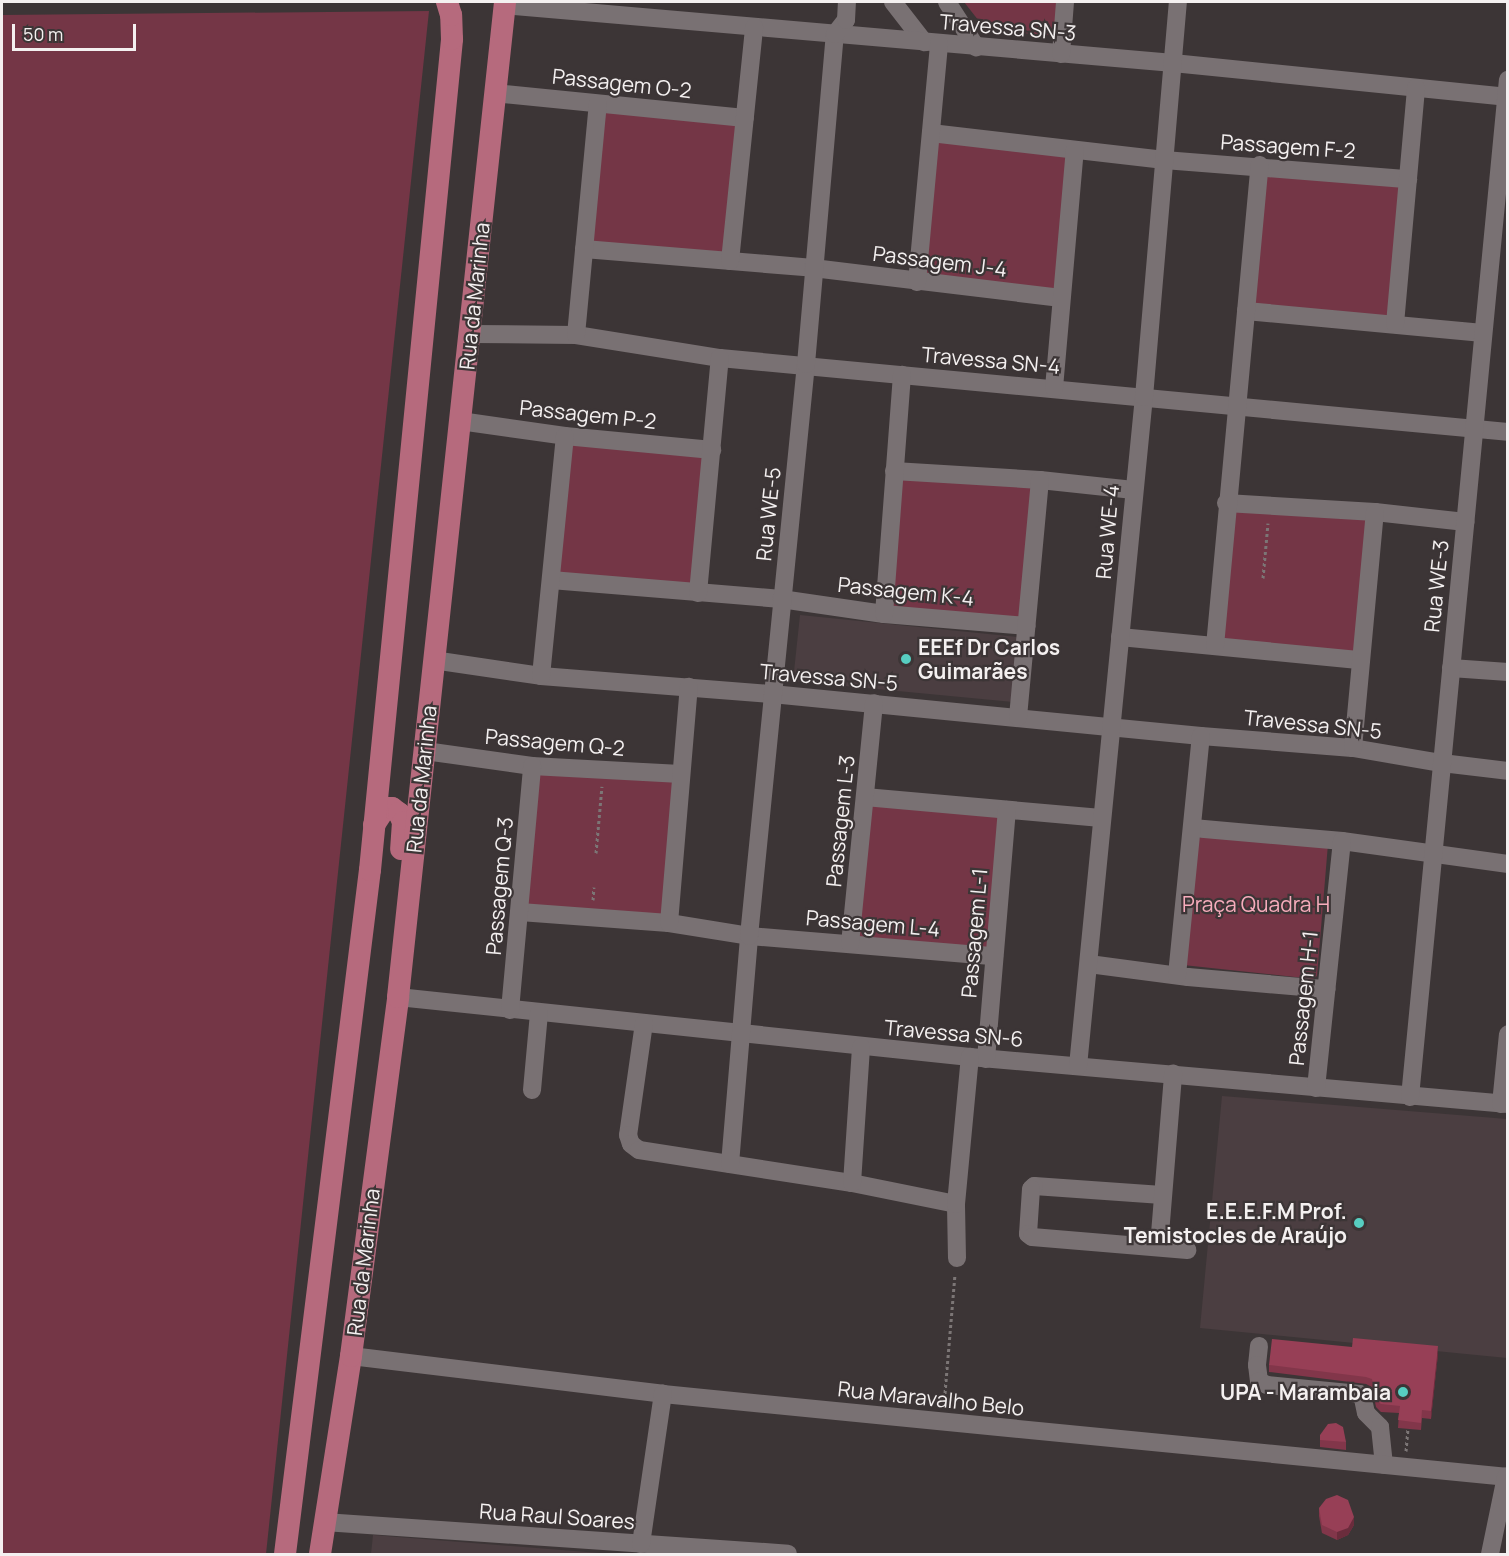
<!DOCTYPE html>
<meta charset="utf-8">
<style>
body{margin:0}
#map{position:relative;width:1509px;height:1556px;overflow:hidden;background:#3c3536;font-family:Manrope,sans-serif}
div>[style]{position:absolute}
.built>*{inset:0;background:#4b3e41}
.green>*{inset:0;background:#743646}
.path>*{height:3px;margin-top:-1.5px;transform-origin:0;background:repeating-linear-gradient(90deg,#7c7676 0 3px,transparent 0 6px)}
.minor>*{height:18px;margin:-9px;padding:0 9px;transform-origin:9px;border-radius:9px;background:#797173}
.major>*{height:22px;margin:-11px;padding:0 11px;transform-origin:11px;border-radius:11px;background:#b66a7d}
.wall>*{inset:0;background:#82364a}
.shaded-wall>*{inset:0;background:#6a2c3c}
.building>*{inset:0;background:#973f56}
.dots>*{width:16px;height:16px;translate:-50% -50%;box-sizing:border-box;border:3px solid #3c3536;border-radius:50%}
span{translate:-50% -50%;white-space:nowrap;text-align:center;line-height:1.15;-webkit-text-stroke:4.5px #3c3536;paint-order:stroke}
.street-label{font-size:21px;color:#f4f0f0}
.poi-label{font-size:21px;color:#f4f0f0;font-weight:700}
.left{translate:0 -50%;text-align:left}
.right{translate:-100% -50%;text-align:right}
.park-label{font-size:21px;color:#f7acbc}
.frame{position:absolute;inset:0;border:3px solid #f4f0f0;pointer-events:none}
.scale{position:absolute;left:12px;top:24px;width:124px;height:27px;box-sizing:border-box;border:3px solid #f4f0f0;border-top:0;padding-left:8px;font-size:18px;line-height:21px;white-space:nowrap;color:#f4f0f0;-webkit-text-stroke:4px #3c3536;paint-order:stroke}
</style>
<div id="map">
<div class="built">
<i style="clip-path:polygon(800px 615px,1018px 637px,1013px 702px,793px 681px)"></i>
<i style="clip-path:polygon(1222px 1096px,1507px 1119px,1507px 1358px,1200px 1328px)"></i>
<i style="clip-path:polygon(373px 1535px,612px 1554px,371px 1554px)"></i>
</div>
<div class="green">
<i style="clip-path:polygon(964px 2px,1061px 2px,1060px 36px,986px 30px)"></i>
<i style="clip-path:polygon(429px 11px,266px 1554px,2px 1554px,2px 15px)"></i>
<i style="clip-path:polygon(598px 104px,745px 118px,730px 261px,584px 249px)"></i>
<i style="clip-path:polygon(931px 133px,1075px 150px,1061px 298px,917px 282px)"></i>
<i style="clip-path:polygon(1260px 165px,1408px 179px,1395px 324px,1246px 311px)"></i>
<i style="clip-path:polygon(565px 436px,712px 450px,698px 593px,551px 580px)"></i>
<i style="clip-path:polygon(894px 471px,1040px 480px,1026px 626px,884px 614px)"></i>
<i style="clip-path:polygon(1226px 503px,1375px 512px,1361px 660px,1215px 646px)"></i>
<i style="clip-path:polygon(532px 766px,681px 774px,669px 923px,520px 912px)"></i>
<i style="clip-path:polygon(865px 797px,1007px 810px,994px 956px,850px 944px)"></i>
<i style="clip-path:polygon(1209px 833px,1328px 844px,1317px 976px,1313px 979px,1183px 965px,1198px 839px)"></i>
</div>
<div class="path">
<i style="left:1263px;top:578px;width:55px;rotate:-84.8deg"></i>
<i style="left:596px;top:853px;width:67px;rotate:-84.9deg"></i>
<i style="left:593px;top:900px;width:13px;rotate:-86deg"></i>
<i style="left:944px;top:1405px;width:131px;rotate:-85.2deg"></i>
<i style="left:1406px;top:1451px;width:22px;rotate:-85deg"></i>
</div>
<div class="minor">
<i style="left:893px;top:2px;width:51px;rotate:52.2deg"></i>
<i style="left:947px;top:2px;width:54px;rotate:57.2deg"></i>
<i style="left:504px;top:5px;width:672px;rotate:4.95deg"></i>
<i style="left:1173px;top:63px;width:337px;rotate:5.8deg"></i>
<i style="left:1061px;top:54px;width:52px;rotate:-85.6deg"></i>
<i style="left:494px;top:93px;width:252px;rotate:5.7deg"></i>
<i style="left:931px;top:133px;width:235px;rotate:6.6deg"></i>
<i style="left:1164px;top:160px;width:245px;rotate:4.5deg"></i>
<i style="left:584px;top:249px;width:230px;rotate:4.7deg"></i>
<i style="left:813px;top:268px;width:250px;rotate:6.9deg"></i>
<i style="left:730px;top:261px;width:235px;rotate:-84.1deg"></i>
<i style="left:917px;top:282px;width:239px;rotate:-84.7deg"></i>
<i style="left:1246px;top:311px;width:238px;rotate:5.3deg"></i>
<i style="left:1395px;top:324px;width:237px;rotate:-84.9deg"></i>
<i style="left:470px;top:334px;width:106px;rotate:0.5deg"></i>
<i style="left:576px;top:335px;width:146px;rotate:9.1deg"></i>
<i style="left:720px;top:358px;width:791px;rotate:5.36deg"></i>
<i style="left:576px;top:335px;width:232px;rotate:-84.6deg"></i>
<i style="left:1054px;top:388px;width:239px;rotate:-85deg"></i>
<i style="left:460px;top:421px;width:106px;rotate:8.1deg"></i>
<i style="left:565px;top:436px;width:148px;rotate:5.4deg"></i>
<i style="left:894px;top:471px;width:146px;rotate:3.5deg"></i>
<i style="left:1040px;top:480px;width:94px;rotate:6.1deg"></i>
<i style="left:1226px;top:503px;width:149px;rotate:3.5deg"></i>
<i style="left:1375px;top:512px;width:91px;rotate:6.3deg"></i>
<i style="left:551px;top:580px;width:231px;rotate:4.7deg"></i>
<i style="left:781px;top:599px;width:104px;rotate:8.3deg"></i>
<i style="left:884px;top:614px;width:143px;rotate:4.8deg"></i>
<i style="left:698px;top:593px;width:236px;rotate:-84.7deg"></i>
<i style="left:884px;top:614px;width:240px;rotate:-85.7deg"></i>
<i style="left:1120px;top:637px;width:242px;rotate:5.5deg"></i>
<i style="left:1215px;top:646px;width:483px;rotate:-84.7deg"></i>
<i style="left:433px;top:660px;width:109px;rotate:8.4deg"></i>
<i style="left:541px;top:676px;width:232px;rotate:4.5deg"></i>
<i style="left:772px;top:694px;width:431px;rotate:5.6deg"></i>
<i style="left:1201px;top:736px;width:152px;rotate:4.5deg"></i>
<i style="left:1353px;top:748px;width:90px;rotate:9.6deg"></i>
<i style="left:1442px;top:763px;width:66px;rotate:6.9deg"></i>
<i style="left:1451px;top:668px;width:57px;rotate:4deg"></i>
<i style="left:541px;top:676px;width:241px;rotate:-84.3deg"></i>
<i style="left:1018px;top:717px;width:238px;rotate:-84.7deg"></i>
<i style="left:1353px;top:748px;width:237px;rotate:-84.7deg"></i>
<i style="left:425px;top:751px;width:108px;rotate:8deg"></i>
<i style="left:532px;top:766px;width:149px;rotate:3.1deg"></i>
<i style="left:865px;top:797px;width:237px;rotate:5.1deg"></i>
<i style="left:1193px;top:828px;width:150px;rotate:5deg"></i>
<i style="left:1342px;top:841px;width:168px;rotate:7.9deg"></i>
<i style="left:520px;top:912px;width:149px;rotate:4.2deg"></i>
<i style="left:669px;top:923px;width:81px;rotate:9.2deg"></i>
<i style="left:749px;top:936px;width:246px;rotate:4.7deg"></i>
<i style="left:669px;top:923px;width:237px;rotate:-85.2deg"></i>
<i style="left:850px;top:944px;width:242px;rotate:-84.3deg"></i>
<i style="left:1089px;top:964px;width:100px;rotate:7.5deg"></i>
<i style="left:1188px;top:977px;width:139px;rotate:5deg"></i>
<i style="left:1177px;top:975px;width:240px;rotate:-84.3deg"></i>
<i style="left:398px;top:997px;width:575px;rotate:5.99deg"></i>
<i style="left:970px;top:1057px;width:540px;rotate:4.99deg"></i>
<i style="left:510px;top:1010px;width:245px;rotate:-84.8deg"></i>
<i style="left:644px;top:1023px;width:113px;rotate:98.1deg"></i>
<i style="left:628px;top:1135px;width:9px;rotate:72deg"></i>
<i style="left:631px;top:1144px;width:10px;rotate:37deg"></i>
<i style="left:639px;top:1150px;width:216px;rotate:8.8deg"></i>
<i style="left:852px;top:1183px;width:106px;rotate:11.4deg"></i>
<i style="left:986px;top:1059px;width:250px;rotate:-85.2deg"></i>
<i style="left:1078px;top:1066px;width:672px;rotate:-84.37deg"></i>
<i style="left:1144px;top:397px;width:396px;rotate:-85.1deg"></i>
<i style="left:1316px;top:1088px;width:248px;rotate:-84deg"></i>
<i style="left:532px;top:1090px;width:77px;rotate:-84.8deg"></i>
<i style="left:1410px;top:1097px;width:1022px;rotate:-84.5deg"></i>
<i style="left:1501px;top:1104px;width:70px;rotate:-84.3deg"></i>
<i style="left:730px;top:1164px;width:229px;rotate:-85.2deg"></i>
<i style="left:749px;top:936px;width:575px;rotate:-84.31deg"></i>
<i style="left:806px;top:364px;width:331px;rotate:-85deg"></i>
<i style="left:835px;top:34px;width:18px;rotate:-52deg"></i>
<i style="left:846px;top:20px;width:18px;rotate:-87deg"></i>
<i style="left:852px;top:1183px;width:136px;rotate:-86.2deg"></i>
<i style="left:1162px;top:1195px;width:128px;rotate:-176deg"></i>
<i style="left:1034px;top:1186px;width:4px;rotate:135deg"></i>
<i style="left:1031px;top:1189px;width:45px;rotate:93.8deg"></i>
<i style="left:1028px;top:1234px;width:5px;rotate:37deg"></i>
<i style="left:1032px;top:1237px;width:156px;rotate:4.8deg"></i>
<i style="left:1159px;top:1246px;width:173px;rotate:-85.3deg"></i>
<i style="left:957px;top:1258px;width:54px;rotate:-91.1deg"></i>
<i style="left:956px;top:1204px;width:148px;rotate:-84.6deg"></i>
<i style="left:1259px;top:1346px;width:19px;rotate:96deg"></i>
<i style="left:1257px;top:1365px;width:16px;rotate:83deg"></i>
<i style="left:1259px;top:1381px;width:9px;rotate:27deg"></i>
<i style="left:1267px;top:1385px;width:93px;rotate:5.5deg"></i>
<i style="left:1360px;top:1394px;width:6px;rotate:59deg"></i>
<i style="left:1363px;top:1399px;width:14px;rotate:78deg"></i>
<i style="left:1366px;top:1413px;width:20px;rotate:45deg"></i>
<i style="left:1380px;top:1427px;width:38px;rotate:84deg"></i>
<i style="left:351px;top:1356px;width:314px;rotate:6.9deg"></i>
<i style="left:663px;top:1394px;width:849px;rotate:5.61deg"></i>
<i style="left:324px;top:1522px;width:465px;rotate:3.9deg"></i>
<i style="left:641px;top:1544px;width:152px;rotate:-81.7deg"></i>
<i style="left:1490px;top:1554px;width:79px;rotate:-78.3deg"></i>
</div>
<div class="major">
<i style="left:374px;top:825px;width:20px;rotate:-57deg"></i>
<i style="left:385px;top:808px;width:7px"></i>
<i style="left:392px;top:808px;width:9px;rotate:36deg"></i>
<i style="left:399px;top:813px;width:10px;rotate:66deg"></i>
<i style="left:403px;top:822px;width:27px;rotate:94deg"></i>
<i style="left:285px;top:1554px;width:689px;rotate:-82.92deg"></i>
<i style="left:370px;top:870px;width:835px;rotate:-84.36deg"></i>
<i style="left:452px;top:39px;width:24px;rotate:-92deg"></i>
<i style="left:451px;top:15px;width:14px;rotate:-107deg"></i>
<i style="left:320px;top:1554px;width:200px;rotate:-81.1deg"></i>
<i style="left:351px;top:1356px;width:362px;rotate:-82.5deg"></i>
<i style="left:398px;top:997px;width:1001px;rotate:-83.86deg"></i>
</div>
<div class="wall">
<i style="clip-path:polygon(1352px 1347px,1438px 1354px,1431px 1419px,1422px 1418px,1421px 1430px,1398px 1428px,1399px 1413px,1381px 1412px,1376px 1407px,1372px 1387px,1366px 1384px,1269px 1372px,1269px 1365px)"></i>
<i style="clip-path:polygon(1320px 1435px,1346px 1442px,1346px 1450px,1320px 1447px)"></i>
<i style="clip-path:polygon(1319px 1508px,1354px 1525px,1348px 1535px,1337px 1540px,1322px 1533px,1319px 1516px)"></i>
</div>
<div class="shaded-wall">
<i style="clip-path:polygon(1438px 1346px,1438px 1354px,1431px 1419px,1431px 1411px)"></i>
<i style="clip-path:polygon(1354px 1517px,1354px 1525px,1348px 1535px,1337px 1540px,1337px 1532px)"></i>
</div>
<div class="building">
<i style="clip-path:polygon(1353px 1338px,1438px 1346px,1431px 1411px,1422px 1410px,1421px 1423px,1398px 1420px,1400px 1406px,1381px 1404px,1376px 1400px,1372px 1379px,1366px 1377px,1269px 1365px,1272px 1339px,1352px 1347px)"></i>
<i style="clip-path:polygon(1336px 1423px,1343px 1427px,1346px 1442px,1320px 1440px,1320px 1435px,1328px 1424px)"></i>
<i style="clip-path:polygon(1337px 1495px,1348px 1500px,1354px 1517px,1348px 1528px,1337px 1532px,1322px 1525px,1319px 1508px,1326px 1499px)"></i>
</div>
<div class="dots">
<i style="left:906px;top:659px;background:#57cec1"></i>
<i style="left:1359px;top:1223px;background:#57cec1"></i>
<i style="left:1403px;top:1392px;background:#57cec1"></i>
</div>
<div class="street-label">
<span style="left:1008px;top:27px;rotate:5deg">Travessa SN-3</span>
<span style="left:622px;top:83px;rotate:6deg">Passagem O-2</span>
<span style="left:1288px;top:146px;rotate:4deg">Passagem F-2</span>
<span style="left:940px;top:261px;rotate:7deg">Passagem J-4</span>
<span style="left:474px;top:296px;rotate:-84deg">Rua da Marinha</span>
<span style="left:991px;top:360px;rotate:5deg">Travessa SN-4</span>
<span style="left:588px;top:414px;rotate:6deg">Passagem P-2</span>
<span style="left:768px;top:514px;rotate:-84deg">Rua WE-5</span>
<span style="left:1107px;top:532px;rotate:-85deg">Rua WE-4</span>
<span style="left:1436px;top:586px;rotate:-84deg">Rua WE-3</span>
<span style="left:906px;top:591px;rotate:6deg">Passagem K-4</span>
<span style="left:829px;top:677px;rotate:5deg">Travessa SN-5</span>
<span style="left:1313px;top:724px;rotate:6deg">Travessa SN-5</span>
<span style="left:555px;top:742px;rotate:5deg">Passagem Q-2</span>
<span style="left:421px;top:779px;rotate:-84deg">Rua da Marinha</span>
<span style="left:840px;top:821px;rotate:-84deg">Passagem L-3</span>
<span style="left:499px;top:886px;rotate:-85deg">Passagem Q-3</span>
<span style="left:873px;top:923px;rotate:5deg">Passagem L-4</span>
<span style="left:974px;top:933px;rotate:-85deg">Passagem L-1</span>
<span style="left:1303px;top:998px;rotate:-84deg">Passagem H-1</span>
<span style="left:954px;top:1033px;rotate:5deg">Travessa SN-6</span>
<span style="left:363px;top:1262px;rotate:-83deg">Rua da Marinha</span>
<span style="left:931px;top:1398px;rotate:6deg">Rua Maravalho Belo</span>
<span style="left:557px;top:1516px;rotate:4deg">Rua Raul Soares</span>
</div>
<div class="poi-label">
<span class="left" style="left:918px;top:659px">EEEf Dr Carlos<br>Guimarães</span>
<span class="right" style="left:1347px;top:1223px">E.E.E.F.M Prof.<br>Temistocles de Araújo</span>
<span class="right" style="left:1391px;top:1392px">UPA - Marambaia</span>
</div>
<div class="park-label">
<span style="left:1256px;top:904px">Praça Quadra H</span>
</div>
<div class="frame"></div>
<div class="scale">50 m</div>
</div>
